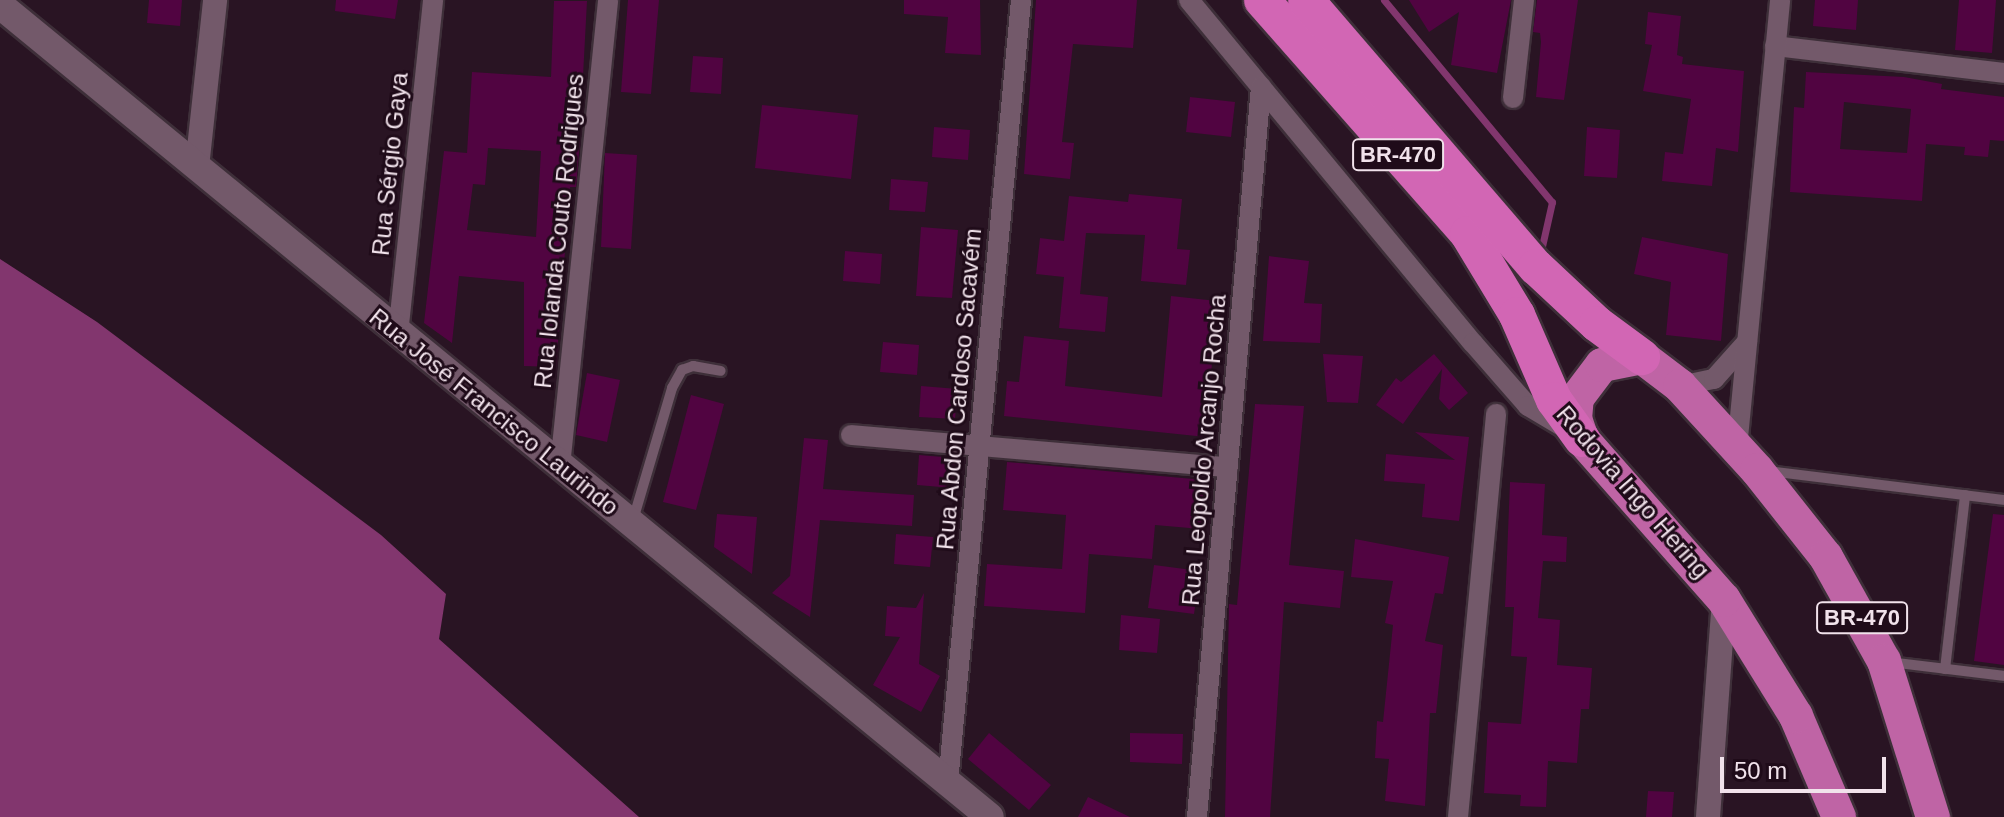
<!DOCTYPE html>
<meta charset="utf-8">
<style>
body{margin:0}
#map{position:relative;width:2004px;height:817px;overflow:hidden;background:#291423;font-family:Arial,sans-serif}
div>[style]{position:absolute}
.water>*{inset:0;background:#82366e}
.stream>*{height:7px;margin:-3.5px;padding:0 3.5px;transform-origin:3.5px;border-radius:3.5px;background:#82366e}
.building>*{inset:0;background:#510441}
.roads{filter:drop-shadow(2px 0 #3e2f39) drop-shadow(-2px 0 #3e2f39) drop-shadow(0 2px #3e2f39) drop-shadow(0 -2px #3e2f39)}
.service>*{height:10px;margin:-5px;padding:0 5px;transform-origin:5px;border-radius:5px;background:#73596a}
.minor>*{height:20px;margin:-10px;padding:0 10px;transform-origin:10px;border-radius:10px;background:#73596a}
.tertiary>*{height:24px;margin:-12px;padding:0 12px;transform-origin:12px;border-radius:12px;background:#73596a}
.secondary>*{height:28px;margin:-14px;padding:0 14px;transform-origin:14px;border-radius:14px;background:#73596a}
.trunk>*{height:34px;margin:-17px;padding:0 17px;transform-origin:17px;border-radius:17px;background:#bf64a5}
.motorway>*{height:36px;margin:-18px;padding:0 18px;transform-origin:18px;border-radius:18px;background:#d266b4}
span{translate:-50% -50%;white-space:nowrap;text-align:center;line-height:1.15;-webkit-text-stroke:6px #1f0b19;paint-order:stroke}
.shield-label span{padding:2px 6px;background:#1f0b19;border:2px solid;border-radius:6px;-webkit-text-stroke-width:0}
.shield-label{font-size:22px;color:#f1e2eb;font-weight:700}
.street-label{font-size:24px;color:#f1e2eb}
.scale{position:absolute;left:1720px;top:757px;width:166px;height:36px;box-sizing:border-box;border:4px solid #f1e2eb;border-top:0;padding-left:10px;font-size:24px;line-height:28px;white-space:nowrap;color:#f1e2eb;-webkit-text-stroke:6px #1f0b19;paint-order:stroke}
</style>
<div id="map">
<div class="water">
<i style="clip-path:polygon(0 259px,97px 322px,381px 535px,446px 594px,439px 639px,639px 817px,0 817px)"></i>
</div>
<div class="stream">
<i style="left:1384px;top:0;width:263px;rotate:50.3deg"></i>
<i style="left:1552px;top:202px;width:50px;rotate:102.7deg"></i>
</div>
<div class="building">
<i style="clip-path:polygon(149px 0,182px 0,180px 26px,147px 23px)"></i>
<i style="clip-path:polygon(336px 0,398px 0,395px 19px,335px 11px)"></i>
<i style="clip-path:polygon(628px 0,659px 0,651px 94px,621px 92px)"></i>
<i style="clip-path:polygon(904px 0,980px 0,981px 55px,945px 53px,948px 17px,904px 14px)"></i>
<i style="clip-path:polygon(1036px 0,1137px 0,1133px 48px,1073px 44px,1062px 142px,1074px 143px,1070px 179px,1024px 174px)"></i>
<i style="clip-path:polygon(1409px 0,1511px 0,1497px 73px,1451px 65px,1459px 12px,1429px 32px)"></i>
<i style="clip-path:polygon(1537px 0,1578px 0,1564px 100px,1536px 97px,1541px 42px,1540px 33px,1533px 32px)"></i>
<i style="clip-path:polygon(1815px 0,1858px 0,1856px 30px,1813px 26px)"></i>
<i style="clip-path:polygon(1959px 0,1996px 0,1992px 53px,1955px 50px)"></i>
<i style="clip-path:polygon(evenodd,554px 1px,587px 1px,579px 151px,576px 187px,570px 187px,556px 367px,524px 366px,524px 282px,459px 276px,452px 343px,424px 323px,444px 151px,467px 153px,472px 72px,551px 77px,554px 1px,488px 148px,541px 151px,536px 237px,467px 230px,473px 184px,485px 185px,488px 148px)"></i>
<i style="clip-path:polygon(1648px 12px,1681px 16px,1677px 55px,1683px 57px,1682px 64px,1744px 71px,1738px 152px,1716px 148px,1712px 186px,1662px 181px,1665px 152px,1683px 154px,1691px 99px,1643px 91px,1652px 45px,1645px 44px)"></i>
<i style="clip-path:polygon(693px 56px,723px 58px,721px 94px,690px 92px)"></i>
<i style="clip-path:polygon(evenodd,1806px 72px,1904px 77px,1942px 84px,1941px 89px,2004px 97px,2004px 141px,1990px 140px,1988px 157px,1964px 155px,1965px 147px,1926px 144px,1922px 201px,1790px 192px,1794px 107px,1804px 108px,1806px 72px,1844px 102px,1911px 109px,1907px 153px,1840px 149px,1844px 102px)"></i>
<i style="clip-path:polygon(1190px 97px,1235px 102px,1231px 137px,1186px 132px)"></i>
<i style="clip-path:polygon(762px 105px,858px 115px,851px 179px,755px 168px)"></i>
<i style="clip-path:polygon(934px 127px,970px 130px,968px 160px,932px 157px)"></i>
<i style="clip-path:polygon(1587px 127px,1620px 130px,1617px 178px,1584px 176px)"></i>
<i style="clip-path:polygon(605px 153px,637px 155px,631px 249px,601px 247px)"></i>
<i style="clip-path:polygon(891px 179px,928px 182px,925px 212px,889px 210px)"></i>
<i style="clip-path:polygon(1129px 194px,1182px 199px,1177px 249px,1190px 250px,1186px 285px,1141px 281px,1145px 235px,1086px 233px,1080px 294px,1108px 297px,1105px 332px,1059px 328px,1064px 277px,1036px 274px,1040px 238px,1064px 241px,1069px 196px,1128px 202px)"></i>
<i style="clip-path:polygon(921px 227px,958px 230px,952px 298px,916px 296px)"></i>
<i style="clip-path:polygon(1642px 237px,1728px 254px,1721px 341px,1666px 335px,1671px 282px,1634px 274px)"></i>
<i style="clip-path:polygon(845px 251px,882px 254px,880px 284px,843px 281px)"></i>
<i style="clip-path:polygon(1269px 256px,1309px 261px,1304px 303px,1322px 304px,1320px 343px,1263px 341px)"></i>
<i style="clip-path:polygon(1171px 296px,1217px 301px,1206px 437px,1004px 416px,1007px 381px,1019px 382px,1024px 336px,1069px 341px,1065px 386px,1162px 397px)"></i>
<i style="clip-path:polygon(883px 342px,919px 345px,917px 375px,880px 372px)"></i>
<i style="clip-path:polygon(1323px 354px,1363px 356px,1358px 403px,1327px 402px)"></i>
<i style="clip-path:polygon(1434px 354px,1468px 393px,1449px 410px,1439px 399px,1442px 369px,1403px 424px,1376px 405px,1396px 378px,1401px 382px)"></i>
<i style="clip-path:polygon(587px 373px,620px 380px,607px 442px,576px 435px)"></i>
<i style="clip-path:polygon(921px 386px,958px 389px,955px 419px,919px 417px)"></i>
<i style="clip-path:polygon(691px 395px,724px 404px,696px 510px,663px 502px)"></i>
<i style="clip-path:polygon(1255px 404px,1304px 406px,1289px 565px,1344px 571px,1340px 608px,1284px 602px,1270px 817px,1225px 817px,1229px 604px,1237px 605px)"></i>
<i style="clip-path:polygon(1415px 432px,1469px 437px,1459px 521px,1422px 517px,1425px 484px,1384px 481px,1386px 454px,1455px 460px)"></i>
<i style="clip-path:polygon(804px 438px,828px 440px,823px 489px,914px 495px,912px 526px,820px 520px,810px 617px,772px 593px,790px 576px)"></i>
<i style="clip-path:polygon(919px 455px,955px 458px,953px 488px,917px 485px)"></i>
<i style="clip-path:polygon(1007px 462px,1204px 480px,1201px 529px,1155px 525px,1152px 559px,1089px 554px,1085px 613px,984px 606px,987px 564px,1062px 569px,1066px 515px,1003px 510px)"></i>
<i style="clip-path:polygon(1510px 482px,1545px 484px,1542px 535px,1567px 537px,1566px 562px,1543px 561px,1538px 618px,1560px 620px,1557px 665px,1592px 668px,1589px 709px,1581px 709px,1577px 763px,1548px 761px,1546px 807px,1520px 806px,1521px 795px,1484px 793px,1488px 722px,1521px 724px,1527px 657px,1511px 656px,1514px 607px,1505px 607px)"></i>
<i style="clip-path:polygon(717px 514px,757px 517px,752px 574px,714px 547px)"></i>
<i style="clip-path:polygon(1993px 514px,2004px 515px,2004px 665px,1974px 661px)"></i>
<i style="clip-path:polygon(896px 534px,933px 537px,930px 567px,894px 564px)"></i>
<i style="clip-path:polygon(1355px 539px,1449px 557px,1443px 594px,1435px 593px,1425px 641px,1443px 645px,1436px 713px,1430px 713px,1425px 806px,1385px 801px,1389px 759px,1375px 758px,1377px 721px,1383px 722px,1393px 625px,1385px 623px,1393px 581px,1351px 577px)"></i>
<i style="clip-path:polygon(1154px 565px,1200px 571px,1194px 614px,1148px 608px)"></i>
<i style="clip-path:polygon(924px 593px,919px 664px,940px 676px,921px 712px,873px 685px,900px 637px,885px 636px,887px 606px,916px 608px)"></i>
<i style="clip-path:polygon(1121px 615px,1160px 619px,1157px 653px,1119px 650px)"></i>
<i style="clip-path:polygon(989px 733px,1051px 785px,1029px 810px,968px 759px)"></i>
<i style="clip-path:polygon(1130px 733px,1183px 734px,1182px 764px,1130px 762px)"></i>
<i style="clip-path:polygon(1648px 791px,1674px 792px,1672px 817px,1646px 817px)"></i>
<i style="clip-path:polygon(1088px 797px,1130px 817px,1078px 817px)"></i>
</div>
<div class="roads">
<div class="service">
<i style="left:1768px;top:471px;width:238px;rotate:7deg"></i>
<i style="left:633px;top:520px;width:138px;rotate:-73.5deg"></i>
<i style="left:672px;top:388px;width:21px;rotate:-61deg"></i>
<i style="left:682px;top:370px;width:12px;rotate:-20deg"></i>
<i style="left:693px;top:366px;width:28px;rotate:10deg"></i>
<i style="left:1889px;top:662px;width:116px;rotate:6.9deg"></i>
<i style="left:1945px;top:669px;width:175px;rotate:-83.4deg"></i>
</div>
<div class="minor">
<i style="left:1189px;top:0;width:445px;rotate:50.4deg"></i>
<i style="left:1473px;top:343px;width:84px;rotate:48.9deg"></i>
<i style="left:1528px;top:406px;width:43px;rotate:30.7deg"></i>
<i style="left:1775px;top:46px;width:231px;rotate:6.7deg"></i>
<i style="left:1513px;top:98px;width:99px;rotate:-83.6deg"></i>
<i style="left:398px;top:334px;width:336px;rotate:-84deg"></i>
<i style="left:1680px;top:386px;width:35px;rotate:-12deg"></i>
<i style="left:1714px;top:379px;width:50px;rotate:-48.3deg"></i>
<i style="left:851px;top:435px;width:378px;rotate:4.9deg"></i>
<i style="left:1737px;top:448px;width:450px;rotate:-84.5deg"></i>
<i style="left:560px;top:466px;width:468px;rotate:-84.1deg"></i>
<i style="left:948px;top:783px;width:786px;rotate:-84.67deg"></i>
<i style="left:1197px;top:817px;width:733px;rotate:-84.99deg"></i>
<i style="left:1458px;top:817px;width:405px;rotate:-84.6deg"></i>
</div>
<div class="tertiary">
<i style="left:197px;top:167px;width:168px;rotate:-83.8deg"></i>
<i style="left:1708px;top:817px;width:218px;rotate:-85.8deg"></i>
</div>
<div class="secondary">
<i style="left:0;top:5px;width:1280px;rotate:39.36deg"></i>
</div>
<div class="trunk">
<i style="left:1839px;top:817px;width:110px;rotate:-113.1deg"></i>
<i style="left:1796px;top:716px;width:137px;rotate:-121.8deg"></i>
<i style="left:1724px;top:600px;width:215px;rotate:-131.4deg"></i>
<i style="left:1582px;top:439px;width:21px;rotate:-109deg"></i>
<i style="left:1575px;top:419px;width:21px;rotate:-85deg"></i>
<i style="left:1577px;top:398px;width:41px;rotate:-52.9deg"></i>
<i style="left:1602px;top:365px;width:41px;rotate:-11.3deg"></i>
<i style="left:1642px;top:357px;width:48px;rotate:37.3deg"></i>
<i style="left:1680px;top:386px;width:114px;rotate:47.5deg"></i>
<i style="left:1757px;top:470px;width:111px;rotate:51.6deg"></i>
<i style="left:1826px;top:557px;width:119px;rotate:60.9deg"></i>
<i style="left:1884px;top:661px;width:164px;rotate:72.6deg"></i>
</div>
<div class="motorway">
<i style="left:1262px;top:0;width:312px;rotate:48.6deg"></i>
<i style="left:1468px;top:234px;width:95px;rotate:58.8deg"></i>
<i style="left:1517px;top:315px;width:93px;rotate:66.5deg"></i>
<i style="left:1554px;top:400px;width:48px;rotate:54.3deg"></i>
<i style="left:1306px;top:0;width:352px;rotate:49.3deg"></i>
<i style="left:1536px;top:267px;width:83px;rotate:43.1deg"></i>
<i style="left:1597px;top:324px;width:56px;rotate:36.3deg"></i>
</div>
</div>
<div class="shield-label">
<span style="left:1398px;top:155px">BR-470</span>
<span style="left:1862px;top:618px">BR-470</span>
</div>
<div class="street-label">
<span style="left:390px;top:164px;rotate:-84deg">Rua Sérgio Gaya</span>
<span style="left:559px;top:231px;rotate:-84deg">Rua Iolanda Couto Rodrigues</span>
<span style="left:959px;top:389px;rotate:-85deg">Rua Abdon Cardoso Sacavém</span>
<span style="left:494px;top:412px;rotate:39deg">Rua José Francisco Laurindo</span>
<span style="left:1204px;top:450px;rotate:-85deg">Rua Leopoldo Arcanjo Rocha</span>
<span style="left:1633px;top:492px;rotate:49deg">Rodovia Ingo Hering</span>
</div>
<div class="scale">50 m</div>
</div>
